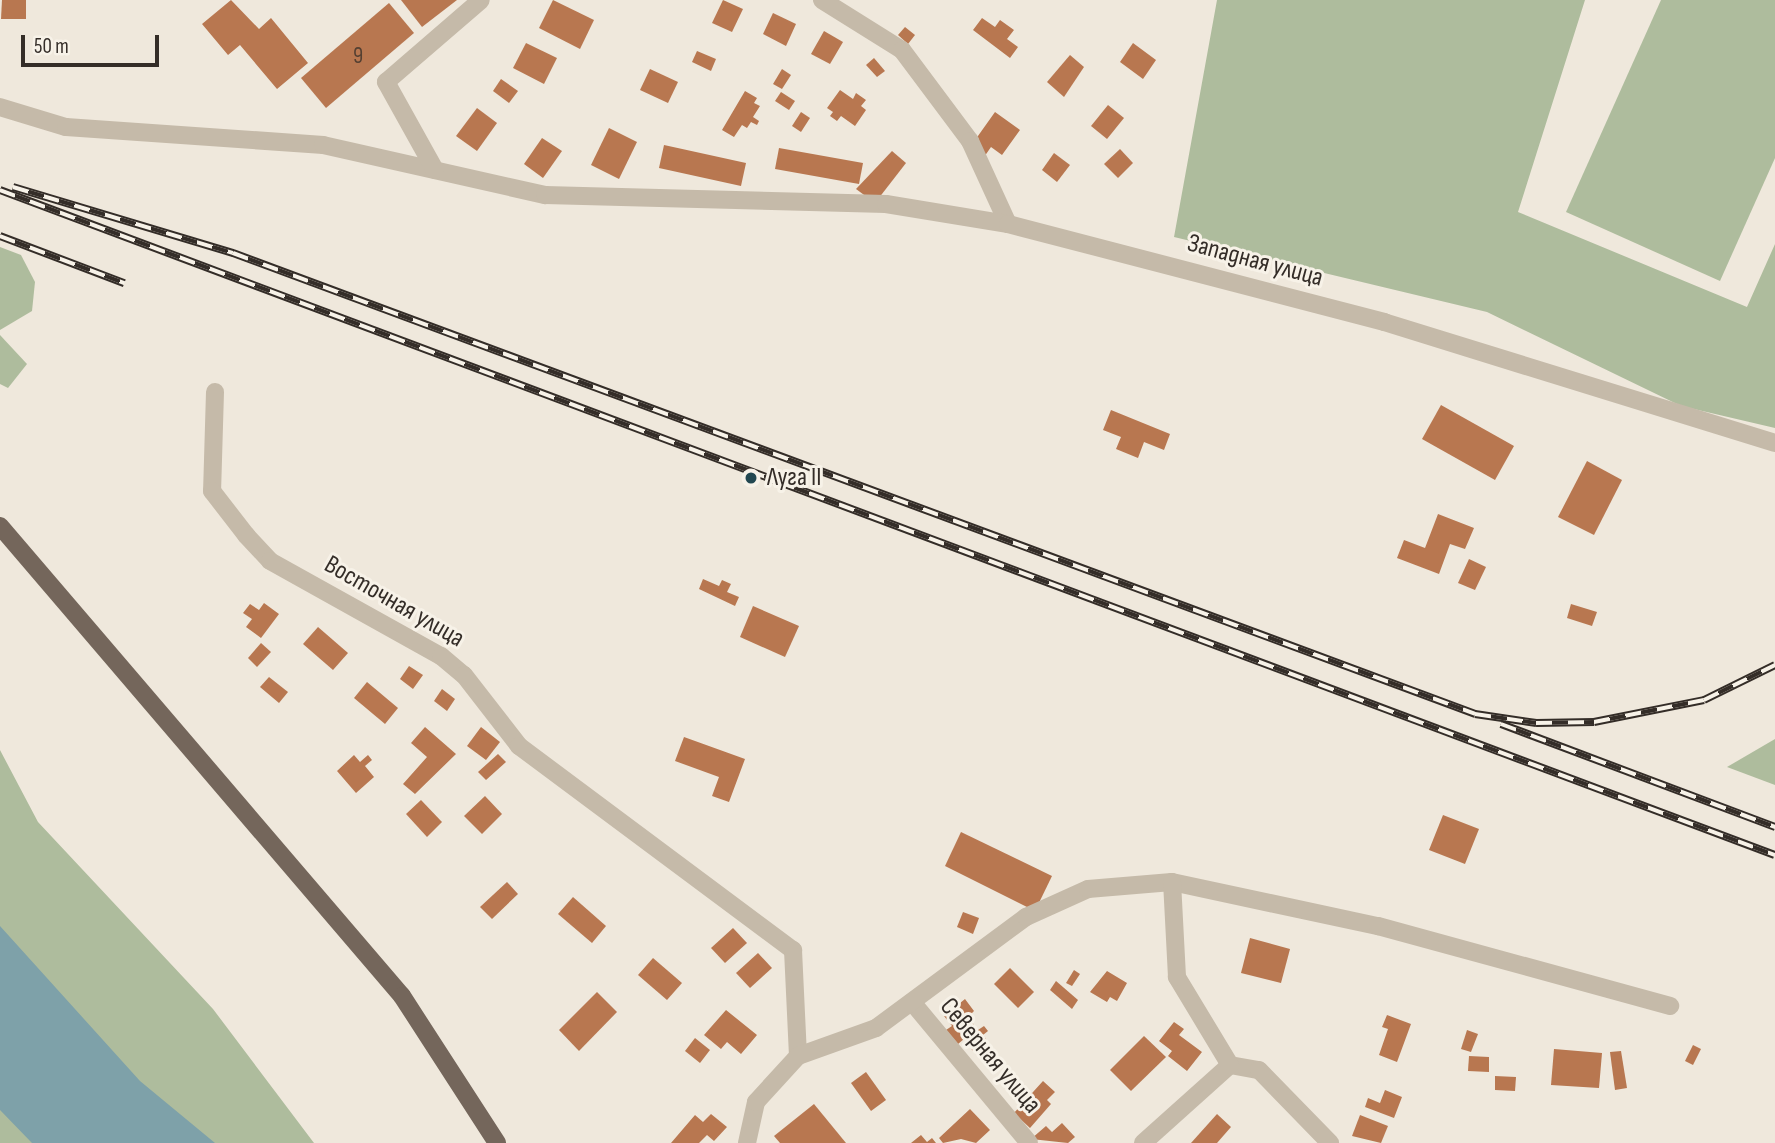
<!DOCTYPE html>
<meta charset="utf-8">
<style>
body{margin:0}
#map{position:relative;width:1775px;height:1143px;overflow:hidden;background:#efe8dc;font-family:"Sofia Sans Condensed",sans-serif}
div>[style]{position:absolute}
.green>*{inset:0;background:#aebc9d}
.water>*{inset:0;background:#7ea1a9}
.building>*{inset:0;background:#b87750}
.street>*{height:18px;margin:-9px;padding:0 9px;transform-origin:9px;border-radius:9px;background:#c5baa9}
.primary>*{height:18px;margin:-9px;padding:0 9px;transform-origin:9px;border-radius:9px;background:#74665b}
.rail>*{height:8px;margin-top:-4px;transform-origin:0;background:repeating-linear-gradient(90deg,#f7f2e8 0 16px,#342d28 0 32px);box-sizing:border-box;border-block:2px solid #342d28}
.dots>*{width:19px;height:19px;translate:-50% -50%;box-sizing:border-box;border:4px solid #f7f2e8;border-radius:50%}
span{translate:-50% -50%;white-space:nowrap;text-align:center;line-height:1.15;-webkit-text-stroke:6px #f7f2e8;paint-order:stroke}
.number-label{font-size:23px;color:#554032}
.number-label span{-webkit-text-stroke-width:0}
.street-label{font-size:26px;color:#342d28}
.poi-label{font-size:26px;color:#342d28}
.left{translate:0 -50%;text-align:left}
.scale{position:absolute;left:21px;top:35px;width:138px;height:32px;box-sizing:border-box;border:4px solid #342d28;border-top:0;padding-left:9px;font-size:21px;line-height:24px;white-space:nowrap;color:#342d28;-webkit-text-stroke:5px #f7f2e8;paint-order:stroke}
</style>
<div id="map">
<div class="green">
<i style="clip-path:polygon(1217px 0,1585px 0,1518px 212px,1747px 307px,1775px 244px,1775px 428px,1681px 406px,1487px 312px,1174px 237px)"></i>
<i style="clip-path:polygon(1661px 0,1775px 0,1775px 158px,1720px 281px,1566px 212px)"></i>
<i style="clip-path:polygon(0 247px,21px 255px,35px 282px,32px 311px,0 330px)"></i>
<i style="clip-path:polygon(0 335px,27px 364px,8px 388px,0 384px)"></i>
<i style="clip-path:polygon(1775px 739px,1775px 785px,1727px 767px)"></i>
<i style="clip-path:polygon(0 750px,38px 822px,213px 1009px,314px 1143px,0 1143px)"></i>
</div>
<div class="water">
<i style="clip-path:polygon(0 926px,140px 1081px,215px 1143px,32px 1143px,0 1110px)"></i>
</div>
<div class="building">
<i style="clip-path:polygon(2px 0,26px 0,26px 19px,1px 19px)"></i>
<i style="clip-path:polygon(231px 0,259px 29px,271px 18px,308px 63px,277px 89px,240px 45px,228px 55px,202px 24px)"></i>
<i style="clip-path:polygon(401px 0,457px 0,422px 27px)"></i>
<i style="clip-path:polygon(553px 0,594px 20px,580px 49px,539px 28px)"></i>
<i style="clip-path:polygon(723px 0,743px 9px,732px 32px,712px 23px)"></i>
<i style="clip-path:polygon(389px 3px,414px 33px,326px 108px,301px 78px)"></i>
<i style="clip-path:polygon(773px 13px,796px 24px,786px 46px,763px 34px)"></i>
<i style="clip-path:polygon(982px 18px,995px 27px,1000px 20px,1014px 30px,1007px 39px,1018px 47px,1010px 58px,973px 30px)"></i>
<i style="clip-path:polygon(905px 27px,915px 35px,908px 44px,898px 35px)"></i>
<i style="clip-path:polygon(824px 31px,843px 42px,830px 64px,811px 54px)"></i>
<i style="clip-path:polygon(526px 43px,557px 58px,544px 84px,513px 68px)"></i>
<i style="clip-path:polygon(1133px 43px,1156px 60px,1143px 79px,1120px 62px)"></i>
<i style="clip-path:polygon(697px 51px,716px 59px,711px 71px,692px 62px)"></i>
<i style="clip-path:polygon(1070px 55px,1084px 67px,1064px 97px,1047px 82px)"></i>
<i style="clip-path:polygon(874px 58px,885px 71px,877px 77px,866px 65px)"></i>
<i style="clip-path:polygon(650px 69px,678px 82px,668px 103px,640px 90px)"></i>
<i style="clip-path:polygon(782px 69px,791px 75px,782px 89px,773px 84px)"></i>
<i style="clip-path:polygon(501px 79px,518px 91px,509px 103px,493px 91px)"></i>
<i style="clip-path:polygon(840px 90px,853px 99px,856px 93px,866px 100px,861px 106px,866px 110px,855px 126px,841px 116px,837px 121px,830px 116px,833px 112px,827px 108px)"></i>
<i style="clip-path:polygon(745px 91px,757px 98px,754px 103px,760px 106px,753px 117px,759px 121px,757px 125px,751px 122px,747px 128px,742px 125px,734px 137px,722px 130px)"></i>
<i style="clip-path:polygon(781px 92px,795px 101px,789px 110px,775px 101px)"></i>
<i style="clip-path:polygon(1108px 105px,1124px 118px,1107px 139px,1091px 126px)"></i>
<i style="clip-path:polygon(477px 108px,497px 123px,477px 151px,456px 136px)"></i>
<i style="clip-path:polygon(801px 112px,810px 118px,801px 132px,792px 126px)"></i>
<i style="clip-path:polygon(995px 112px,1020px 130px,1002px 155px,991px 147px,982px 160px,968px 150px)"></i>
<i style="clip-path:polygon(609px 128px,637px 142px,619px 179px,591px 165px)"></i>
<i style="clip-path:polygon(542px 138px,562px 151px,543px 178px,524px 164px)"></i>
<i style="clip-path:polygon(664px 145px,746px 163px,741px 186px,659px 168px)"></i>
<i style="clip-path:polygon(779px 148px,863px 163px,859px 184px,775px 169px)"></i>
<i style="clip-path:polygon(1120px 149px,1133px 163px,1118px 178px,1104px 164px)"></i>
<i style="clip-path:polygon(892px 151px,906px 163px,875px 203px,856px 189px)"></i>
<i style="clip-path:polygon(1054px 153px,1070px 165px,1057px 182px,1042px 170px)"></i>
<i style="clip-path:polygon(1441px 405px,1514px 446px,1495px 480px,1422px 439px)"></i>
<i style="clip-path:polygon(1111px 410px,1170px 434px,1164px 450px,1144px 442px,1138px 458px,1116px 449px,1121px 437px,1103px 430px)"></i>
<i style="clip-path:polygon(1587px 461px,1622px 480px,1594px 535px,1558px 517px)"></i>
<i style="clip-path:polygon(1438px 514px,1474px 528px,1465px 549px,1450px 544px,1439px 574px,1397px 558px,1404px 540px,1425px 548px)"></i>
<i style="clip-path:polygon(1469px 559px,1486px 567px,1475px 590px,1458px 583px)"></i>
<i style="clip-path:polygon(703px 579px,719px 586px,722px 580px,731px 584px,727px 592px,739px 597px,735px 606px,699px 589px)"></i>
<i style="clip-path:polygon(264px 603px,279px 614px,261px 638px,246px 627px,252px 619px,243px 613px,250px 604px,259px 610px)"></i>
<i style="clip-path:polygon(1571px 604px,1597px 612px,1592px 626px,1567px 618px)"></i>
<i style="clip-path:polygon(753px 606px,799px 626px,785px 657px,740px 637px)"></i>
<i style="clip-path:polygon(318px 627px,348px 653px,333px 670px,303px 644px)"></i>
<i style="clip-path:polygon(261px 643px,271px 652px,257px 667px,248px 658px)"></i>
<i style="clip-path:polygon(409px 666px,423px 675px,413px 689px,400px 679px)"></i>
<i style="clip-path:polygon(269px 677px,288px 692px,279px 703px,260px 687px)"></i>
<i style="clip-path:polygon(367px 682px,398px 708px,385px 724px,354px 698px)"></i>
<i style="clip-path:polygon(442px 689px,455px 699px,447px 711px,434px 701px)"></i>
<i style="clip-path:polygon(425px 727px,456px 754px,415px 794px,403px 784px,427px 757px,411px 743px)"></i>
<i style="clip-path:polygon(481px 727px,500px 742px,486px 760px,467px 746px)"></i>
<i style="clip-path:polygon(684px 737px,745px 759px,729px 802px,712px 796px,719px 777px,675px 761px)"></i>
<i style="clip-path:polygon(498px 754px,506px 762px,486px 780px,478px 772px)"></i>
<i style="clip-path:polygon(354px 755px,360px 762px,368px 755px,372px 760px,365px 766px,374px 777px,356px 793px,337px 771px)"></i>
<i style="clip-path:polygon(485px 796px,502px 814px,482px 834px,464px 816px)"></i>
<i style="clip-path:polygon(421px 800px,442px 822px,427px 837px,406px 814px)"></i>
<i style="clip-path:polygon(1443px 815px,1479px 829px,1465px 864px,1429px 850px)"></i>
<i style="clip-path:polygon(961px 832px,1052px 876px,1035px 911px,945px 866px)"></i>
<i style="clip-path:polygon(507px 882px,518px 894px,492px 919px,480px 907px)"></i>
<i style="clip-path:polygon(573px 897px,606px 926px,592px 943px,558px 914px)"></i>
<i style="clip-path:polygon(963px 912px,979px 918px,973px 934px,957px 927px)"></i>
<i style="clip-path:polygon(733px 928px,747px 943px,725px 963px,711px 948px)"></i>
<i style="clip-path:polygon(1250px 938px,1290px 949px,1281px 983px,1241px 973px)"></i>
<i style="clip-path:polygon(758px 953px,772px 968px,750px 988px,736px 973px)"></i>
<i style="clip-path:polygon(653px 958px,682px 983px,667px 1000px,638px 975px)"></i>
<i style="clip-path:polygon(1010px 968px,1034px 992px,1018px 1008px,994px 984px)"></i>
<i style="clip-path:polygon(1074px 970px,1080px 974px,1072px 986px,1066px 983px)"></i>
<i style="clip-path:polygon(1107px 971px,1127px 983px,1117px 1001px,1110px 997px,1107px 1002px,1090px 992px)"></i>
<i style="clip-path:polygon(1056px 981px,1078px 1000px,1072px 1009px,1050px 990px)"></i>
<i style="clip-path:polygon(597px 992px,617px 1012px,579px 1051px,559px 1030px)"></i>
<i style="clip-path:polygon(965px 999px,974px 1011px,968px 1017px,978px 1030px,984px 1026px,988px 1031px,983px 1035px,987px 1040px,973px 1051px,964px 1039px,958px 1044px,946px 1030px,952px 1026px,944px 1016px)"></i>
<i style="clip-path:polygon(726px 1010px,757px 1035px,741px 1054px,727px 1042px,721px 1049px,704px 1035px)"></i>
<i style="clip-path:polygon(1387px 1015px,1411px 1024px,1397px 1062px,1379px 1055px,1388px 1029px,1382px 1027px)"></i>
<i style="clip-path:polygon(1174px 1022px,1184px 1029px,1179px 1035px,1202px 1052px,1187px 1071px,1168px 1056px,1172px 1051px,1159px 1041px)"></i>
<i style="clip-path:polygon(1467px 1030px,1478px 1034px,1471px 1052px,1461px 1049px)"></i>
<i style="clip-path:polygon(1144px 1036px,1166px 1057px,1131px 1091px,1110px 1070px)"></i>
<i style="clip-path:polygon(695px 1038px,710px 1050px,700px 1063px,685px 1051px)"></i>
<i style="clip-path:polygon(1693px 1045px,1701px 1049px,1693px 1065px,1685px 1061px)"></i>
<i style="clip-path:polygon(1554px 1049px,1602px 1053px,1599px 1088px,1551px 1085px)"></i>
<i style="clip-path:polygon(1621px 1051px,1627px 1088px,1615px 1090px,1610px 1052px)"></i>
<i style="clip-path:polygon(1469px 1056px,1489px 1057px,1489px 1072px,1468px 1071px)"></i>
<i style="clip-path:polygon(866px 1072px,886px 1100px,871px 1111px,851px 1083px)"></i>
<i style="clip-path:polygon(1495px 1076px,1516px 1077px,1515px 1091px,1495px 1090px)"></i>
<i style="clip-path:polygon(1043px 1081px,1055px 1092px,1047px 1100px,1051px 1104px,1030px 1128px,1014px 1113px)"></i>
<i style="clip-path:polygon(1385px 1090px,1402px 1097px,1394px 1118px,1365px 1107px,1368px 1098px,1380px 1103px)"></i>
<i style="clip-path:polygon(814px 1104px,846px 1143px,780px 1143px,774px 1136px)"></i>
<i style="clip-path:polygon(970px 1109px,990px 1130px,976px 1143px,961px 1139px,943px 1143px,939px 1138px)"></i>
<i style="clip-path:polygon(711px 1114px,727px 1127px,714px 1141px,707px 1135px,699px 1143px,671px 1143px,695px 1115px,703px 1122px)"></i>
<i style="clip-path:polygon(1217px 1114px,1231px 1127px,1217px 1143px,1191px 1143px)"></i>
<i style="clip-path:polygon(1360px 1115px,1388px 1126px,1381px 1143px,1352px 1136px)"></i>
<i style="clip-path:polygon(1062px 1123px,1075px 1137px,1068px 1143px,1031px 1139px,1046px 1126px,1052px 1132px)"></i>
<i style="clip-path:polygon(921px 1135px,927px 1142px,932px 1138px,936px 1143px,911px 1143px)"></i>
</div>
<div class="street">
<i style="left:822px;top:0;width:94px;rotate:32deg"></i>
<i style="left:902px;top:50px;width:114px;rotate:53.2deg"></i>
<i style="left:970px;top:141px;width:91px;rotate:65.4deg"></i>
<i style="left:0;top:107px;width:69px;rotate:16.9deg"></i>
<i style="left:66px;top:127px;width:258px;rotate:4deg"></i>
<i style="left:323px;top:145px;width:228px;rotate:12.7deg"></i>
<i style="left:545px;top:195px;width:341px;rotate:1.5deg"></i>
<i style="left:886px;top:204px;width:124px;rotate:9.3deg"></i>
<i style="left:1008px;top:224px;width:389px;rotate:14.6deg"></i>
<i style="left:1384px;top:322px;width:409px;rotate:17.2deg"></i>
<i style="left:435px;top:170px;width:101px;rotate:-119.1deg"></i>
<i style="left:386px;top:82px;width:125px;rotate:-40.8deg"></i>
<i style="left:215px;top:392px;width:99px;rotate:91.7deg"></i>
<i style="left:212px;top:491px;width:56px;rotate:52.3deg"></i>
<i style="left:246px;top:535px;width:35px;rotate:47deg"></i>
<i style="left:270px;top:561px;width:196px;rotate:29.1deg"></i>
<i style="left:441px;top:656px;width:30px;rotate:40deg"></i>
<i style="left:464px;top:675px;width:90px;rotate:52.2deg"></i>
<i style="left:519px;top:746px;width:342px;rotate:36.7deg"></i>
<i style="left:793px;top:950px;width:106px;rotate:87.3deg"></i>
<i style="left:912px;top:1002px;width:183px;rotate:50.3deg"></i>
<i style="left:1230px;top:1065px;width:29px;rotate:10deg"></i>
<i style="left:1259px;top:1070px;width:102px;rotate:45.8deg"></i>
<i style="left:747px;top:1143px;width:42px;rotate:-77.6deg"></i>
<i style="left:756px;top:1102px;width:62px;rotate:-47.6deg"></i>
<i style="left:798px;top:1056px;width:83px;rotate:-19.7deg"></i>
<i style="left:876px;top:1028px;width:187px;rotate:-36.5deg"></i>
<i style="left:1026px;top:917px;width:68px;rotate:-24.3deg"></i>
<i style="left:1088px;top:889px;width:84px;rotate:-4.8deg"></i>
<i style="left:1172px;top:882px;width:211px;rotate:12.1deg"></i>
<i style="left:1378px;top:926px;width:303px;rotate:15.3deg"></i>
<i style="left:1143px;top:1143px;width:117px;rotate:-41.9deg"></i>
<i style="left:1230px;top:1065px;width:103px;rotate:-121.1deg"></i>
<i style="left:1177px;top:977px;width:95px;rotate:-93deg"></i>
</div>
<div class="primary">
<i style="left:0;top:526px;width:618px;rotate:49.46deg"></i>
<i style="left:402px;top:996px;width:175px;rotate:57.1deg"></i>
</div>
<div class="rail">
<i style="left:13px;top:187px;width:230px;rotate:16.7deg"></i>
<i style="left:233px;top:253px;width:1325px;rotate:20.36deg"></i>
<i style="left:1475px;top:714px;width:62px;rotate:8.4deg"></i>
<i style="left:1536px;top:723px;width:58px;rotate:-1deg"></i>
<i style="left:1594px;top:722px;width:112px;rotate:-11.3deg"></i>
<i style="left:1704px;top:700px;width:79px;rotate:-26.2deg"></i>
<i style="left:0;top:190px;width:1895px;rotate:20.54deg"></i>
<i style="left:0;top:236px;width:133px;rotate:20.8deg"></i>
<i style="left:1501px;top:724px;width:293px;rotate:20.6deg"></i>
</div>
<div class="dots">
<i style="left:751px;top:478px;background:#224750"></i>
</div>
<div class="number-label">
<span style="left:358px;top:56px">9</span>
</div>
<div class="street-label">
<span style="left:1255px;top:261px;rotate:15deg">Западная улица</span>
<span style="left:394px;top:602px;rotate:30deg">Восточная улица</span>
<span style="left:990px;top:1056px;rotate:50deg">Северная улица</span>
</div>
<div class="poi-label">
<span class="left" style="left:767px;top:478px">Луга II</span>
</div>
<div class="scale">50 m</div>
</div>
